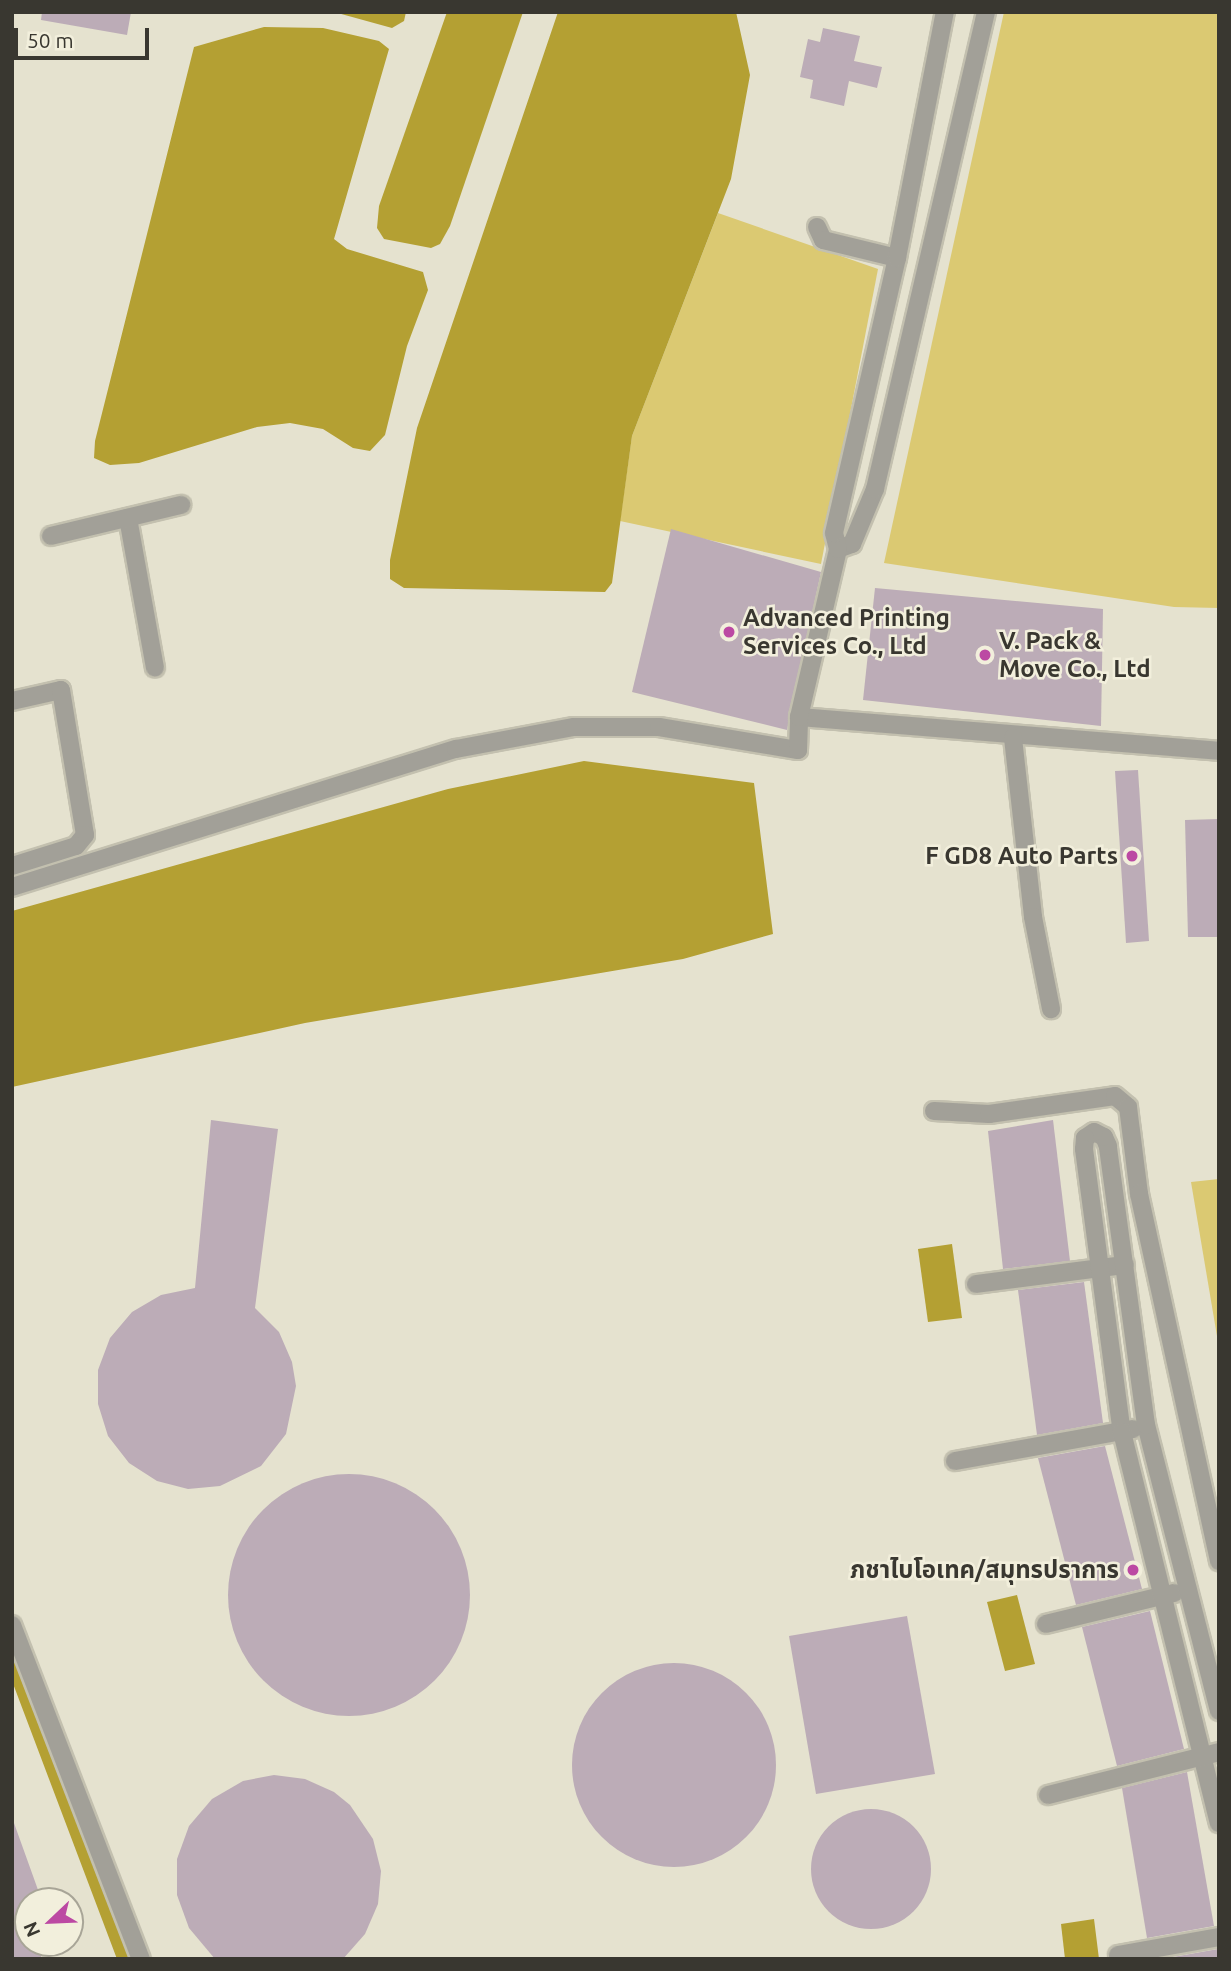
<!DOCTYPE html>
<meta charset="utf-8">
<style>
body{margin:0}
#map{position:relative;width:1231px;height:1971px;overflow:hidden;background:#e5e2cf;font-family:Ubuntu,"Noto Sans Thai",sans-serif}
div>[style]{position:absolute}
.green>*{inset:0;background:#dbc972}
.water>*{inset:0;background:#b4a033}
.canal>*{height:19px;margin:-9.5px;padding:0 9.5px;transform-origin:9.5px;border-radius:9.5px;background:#b4a033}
.building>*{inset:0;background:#bcacb7}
.round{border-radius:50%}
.roads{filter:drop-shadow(2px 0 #c3c0af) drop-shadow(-2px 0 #c3c0af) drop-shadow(0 2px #c3c0af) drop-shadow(0 -2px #c3c0af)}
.minor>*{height:18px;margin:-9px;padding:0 9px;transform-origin:9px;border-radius:9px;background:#a2a098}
.dots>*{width:19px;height:19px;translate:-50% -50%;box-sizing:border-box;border:4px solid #f2efdc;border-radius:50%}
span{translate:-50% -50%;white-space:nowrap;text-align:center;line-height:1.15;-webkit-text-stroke:5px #f2efdc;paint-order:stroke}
.poi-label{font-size:24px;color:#393730;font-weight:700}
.left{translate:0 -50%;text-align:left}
.right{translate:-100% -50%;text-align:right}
.frame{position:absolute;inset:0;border:14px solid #393730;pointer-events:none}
.north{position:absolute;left:14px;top:1887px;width:70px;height:70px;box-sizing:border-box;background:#f2efdc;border:2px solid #a8a597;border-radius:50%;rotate:247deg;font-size:19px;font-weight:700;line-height:28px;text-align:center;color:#393730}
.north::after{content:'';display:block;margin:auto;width:24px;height:32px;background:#bc49a3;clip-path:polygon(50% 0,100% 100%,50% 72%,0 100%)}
.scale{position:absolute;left:14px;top:28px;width:135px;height:32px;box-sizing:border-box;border:4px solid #393730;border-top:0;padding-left:9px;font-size:21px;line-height:24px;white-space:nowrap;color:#393730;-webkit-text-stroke:5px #f2efdc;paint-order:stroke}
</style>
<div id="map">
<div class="green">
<i style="clip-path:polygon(1004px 12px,1219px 12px,1219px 608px,1174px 607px,884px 563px)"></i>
<i style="clip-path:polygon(718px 213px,878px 269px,821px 564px,620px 521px,632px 436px)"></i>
<i style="clip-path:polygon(1219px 1179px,1219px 1348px,1191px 1182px)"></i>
</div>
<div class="water">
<i style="clip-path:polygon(334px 12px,406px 12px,404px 21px,392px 28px)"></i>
<i style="clip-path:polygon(447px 12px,523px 12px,450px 226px,440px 244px,431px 248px,384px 239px,377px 228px,379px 206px)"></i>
<i style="clip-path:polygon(558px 12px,736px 12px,750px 75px,731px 179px,632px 436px,612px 583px,605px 592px,404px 588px,390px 579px,390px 560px,417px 428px)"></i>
<i style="clip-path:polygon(264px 27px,323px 28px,379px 41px,389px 49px,334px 239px,347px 249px,423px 272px,428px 290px,407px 346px,385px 435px,370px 451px,353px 448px,323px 429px,290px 423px,257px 427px,139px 463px,110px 465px,94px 458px,95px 441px,194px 47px)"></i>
<i style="clip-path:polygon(584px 761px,754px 783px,773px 934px,683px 959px,305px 1023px,12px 1087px,12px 911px,448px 789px)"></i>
<i style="clip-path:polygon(952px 1244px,962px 1318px,928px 1322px,918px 1249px)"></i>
<i style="clip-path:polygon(1017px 1595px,1035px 1664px,1005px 1671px,987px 1602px)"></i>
<i style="clip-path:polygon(1094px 1919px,1099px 1959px,1065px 1959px,1061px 1924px)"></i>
</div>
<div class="canal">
<i style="left:12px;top:1655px;width:325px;rotate:69.3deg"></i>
</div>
<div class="building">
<i style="clip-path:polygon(42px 12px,131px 12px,127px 35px,41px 20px)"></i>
<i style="clip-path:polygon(823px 28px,860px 36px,854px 61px,882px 67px,877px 88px,849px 81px,844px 106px,810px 98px,813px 80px,800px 77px,808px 39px,820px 42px)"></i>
<i style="clip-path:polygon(671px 529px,821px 572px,787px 730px,632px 692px)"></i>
<i style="clip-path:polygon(875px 588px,1103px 609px,1101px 726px,863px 700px)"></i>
<i style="clip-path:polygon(1138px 770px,1149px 941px,1126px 943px,1115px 771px)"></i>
<i style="clip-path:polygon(1219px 819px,1219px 937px,1188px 937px,1185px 820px)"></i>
<i style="clip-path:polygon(211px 1120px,278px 1129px,255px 1308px,279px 1332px,292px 1362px,296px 1386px,286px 1434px,261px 1466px,220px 1486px,188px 1489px,157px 1481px,129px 1463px,108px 1436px,98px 1404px,98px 1370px,110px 1338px,132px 1312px,161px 1295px,195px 1288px)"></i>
<i style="clip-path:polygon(1053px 1120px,1070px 1261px,1003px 1269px,988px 1131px)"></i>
<i style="clip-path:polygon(1084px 1282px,1103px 1423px,1037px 1435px,1018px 1290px)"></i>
<i style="clip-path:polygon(1105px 1446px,1142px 1589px,1076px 1605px,1038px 1458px)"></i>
<i class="round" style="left:228px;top:1474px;width:242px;height:242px"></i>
<i style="clip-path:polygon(1150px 1611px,1184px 1749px,1117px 1766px,1082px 1627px)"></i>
<i style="clip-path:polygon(907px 1616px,935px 1774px,816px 1794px,789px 1636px)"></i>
<i class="round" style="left:572px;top:1663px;width:204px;height:204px"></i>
<i style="clip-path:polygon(1187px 1772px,1214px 1926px,1147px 1938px,1122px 1788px)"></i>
<i style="clip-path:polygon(274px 1775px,305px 1779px,334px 1792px,350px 1805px,373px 1839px,381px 1871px,378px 1904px,365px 1934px,343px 1959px,215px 1959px,189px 1928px,177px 1895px,177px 1859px,189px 1826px,212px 1799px,243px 1781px)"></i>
<i class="round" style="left:811px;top:1809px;width:120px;height:120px"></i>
<i style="clip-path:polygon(14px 1823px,42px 1901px,28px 1901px,28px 1943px,36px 1943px,42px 1959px,12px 1959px)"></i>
<i style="clip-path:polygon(1218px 1949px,1219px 1959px,1162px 1959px)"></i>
</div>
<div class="roads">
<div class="minor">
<i style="left:817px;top:227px;width:14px;rotate:65deg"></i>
<i style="left:823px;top:240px;width:76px;rotate:13.7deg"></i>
<i style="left:128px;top:518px;width:152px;rotate:79.8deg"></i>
<i style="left:51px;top:536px;width:134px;rotate:-13.4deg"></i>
<i style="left:838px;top:549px;width:15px;rotate:-20deg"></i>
<i style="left:852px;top:544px;width:60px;rotate:-67.3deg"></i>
<i style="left:875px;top:489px;width:490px;rotate:-76.9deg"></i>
<i style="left:12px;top:701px;width:50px;rotate:-12.7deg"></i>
<i style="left:61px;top:690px;width:147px;rotate:80.6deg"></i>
<i style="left:85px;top:835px;width:14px;rotate:129deg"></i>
<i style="left:76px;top:846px;width:67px;rotate:162.6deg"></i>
<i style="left:799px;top:717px;width:421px;rotate:4.6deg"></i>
<i style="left:1013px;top:738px;width:180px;rotate:83.6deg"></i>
<i style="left:1033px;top:917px;width:94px;rotate:78.9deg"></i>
<i style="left:12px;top:887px;width:465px;rotate:-17.3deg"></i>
<i style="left:456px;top:749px;width:120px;rotate:-10.6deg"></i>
<i style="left:574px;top:727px;width:85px"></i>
<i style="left:659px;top:727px;width:141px;rotate:9.4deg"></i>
<i style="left:798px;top:750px;width:33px;rotate:-88deg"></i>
<i style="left:799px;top:717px;width:172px;rotate:-76.9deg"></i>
<i style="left:838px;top:549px;width:16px;rotate:-104deg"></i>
<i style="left:834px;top:533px;width:282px;rotate:-77.1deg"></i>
<i style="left:897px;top:258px;width:251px;rotate:-79deg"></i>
<i style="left:934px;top:1111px;width:55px;rotate:3.1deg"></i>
<i style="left:989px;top:1114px;width:127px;rotate:-8.1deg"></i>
<i style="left:1115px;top:1096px;width:17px;rotate:40deg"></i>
<i style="left:1128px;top:1107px;width:88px;rotate:82.8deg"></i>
<i style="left:1139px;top:1194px;width:376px;rotate:77.7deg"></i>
<i style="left:976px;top:1284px;width:150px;rotate:-7.3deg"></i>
<i style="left:955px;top:1461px;width:181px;rotate:-10.2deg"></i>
<i style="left:1046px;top:1624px;width:132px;rotate:-13.6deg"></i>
<i style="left:12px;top:1625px;width:358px;rotate:68.9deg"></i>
<i style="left:1219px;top:1711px;width:295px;rotate:-104.3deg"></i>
<i style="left:1146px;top:1425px;width:282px;rotate:-97.8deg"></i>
<i style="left:1108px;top:1146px;width:10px;rotate:-114deg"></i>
<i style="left:1104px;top:1137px;width:11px;rotate:-153deg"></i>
<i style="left:1094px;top:1132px;width:11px;rotate:146deg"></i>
<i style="left:1085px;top:1138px;width:11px;rotate:95deg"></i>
<i style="left:1084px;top:1149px;width:286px;rotate:82.4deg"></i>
<i style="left:1122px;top:1432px;width:403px;rotate:76.1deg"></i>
<i style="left:1048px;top:1795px;width:176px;rotate:-14.1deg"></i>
<i style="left:1118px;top:1955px;width:103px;rotate:-10.1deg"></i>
</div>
</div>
<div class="dots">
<i style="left:729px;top:632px;background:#bc49a3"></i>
<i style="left:985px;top:655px;background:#bc49a3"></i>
<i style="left:1132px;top:856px;background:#bc49a3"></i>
<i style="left:1133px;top:1570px;background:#bc49a3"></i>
</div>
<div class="poi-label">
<span class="left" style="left:743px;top:632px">Advanced Printing<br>Services Co., Ltd</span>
<span class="left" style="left:999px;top:655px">V. Pack &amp;<br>Move Co., Ltd</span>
<span class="right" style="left:1118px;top:856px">F GD8 Auto Parts</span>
<span class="right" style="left:1119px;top:1570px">ภชาไบโอเทค/สมุทรปราการ</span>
</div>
<div class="frame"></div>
<div class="north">N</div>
<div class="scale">50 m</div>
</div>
